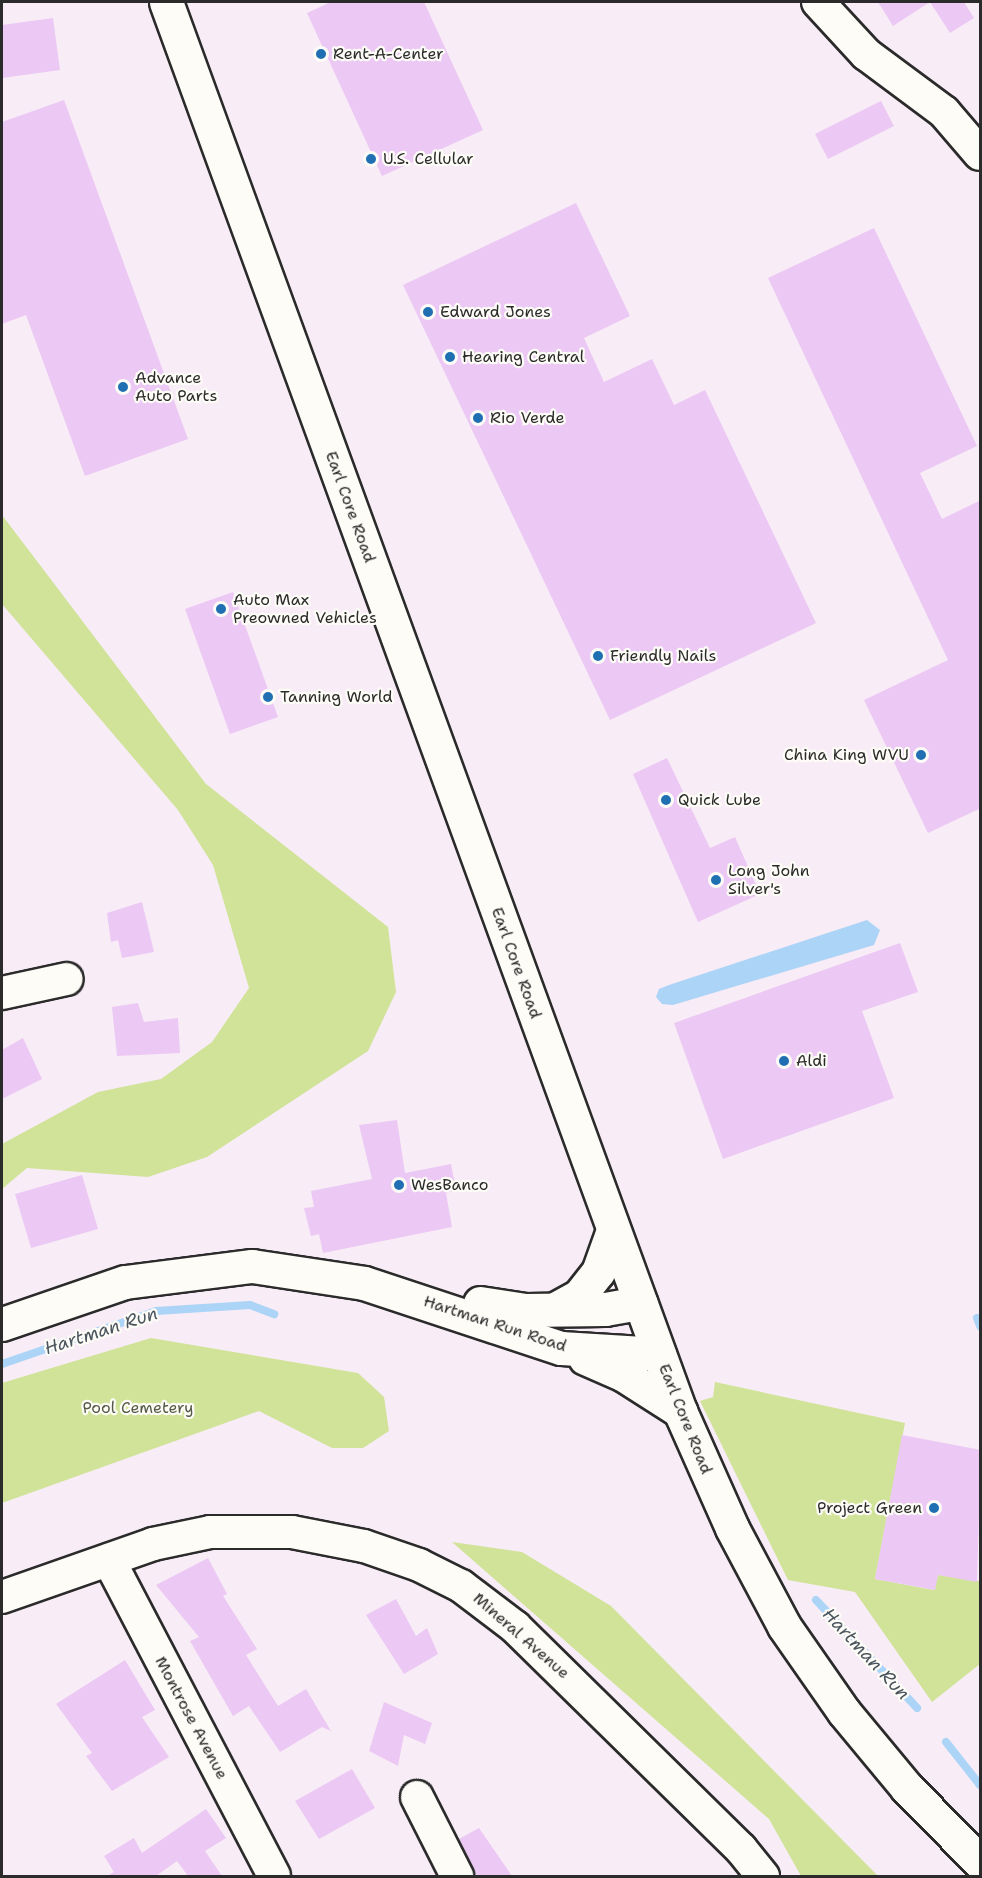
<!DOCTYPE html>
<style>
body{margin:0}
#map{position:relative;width:982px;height:1878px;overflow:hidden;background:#f8ecf6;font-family:"Shantell Sans",sans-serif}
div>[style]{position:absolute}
.green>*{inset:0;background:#d0e398}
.water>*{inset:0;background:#acd4f6}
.stream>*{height:8px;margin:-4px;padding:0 4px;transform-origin:4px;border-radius:4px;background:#acd4f6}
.building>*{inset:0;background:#ecc8f4}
.roads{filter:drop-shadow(2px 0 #2b2b2b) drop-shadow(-2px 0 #2b2b2b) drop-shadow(0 2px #2b2b2b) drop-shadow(0 -2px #2b2b2b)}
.minor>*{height:32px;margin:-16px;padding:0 16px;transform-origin:16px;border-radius:16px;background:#fdfcf7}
.major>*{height:33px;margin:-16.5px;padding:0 16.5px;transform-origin:16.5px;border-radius:16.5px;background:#fdfcf7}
.dots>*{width:16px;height:16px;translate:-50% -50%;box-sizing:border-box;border:3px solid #fdfcf7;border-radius:50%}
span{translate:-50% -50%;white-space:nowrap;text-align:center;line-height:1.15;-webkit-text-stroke:4.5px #fdfcf7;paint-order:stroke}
.poi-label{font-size:16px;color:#2b2b2b}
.left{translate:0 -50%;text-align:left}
.right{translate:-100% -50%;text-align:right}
.street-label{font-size:16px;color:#2b2b2b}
.park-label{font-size:16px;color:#545946}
.water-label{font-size:18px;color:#4b555e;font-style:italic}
.frame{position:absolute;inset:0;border:3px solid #2b2b2b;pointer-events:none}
</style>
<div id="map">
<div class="green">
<i style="clip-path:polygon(2px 515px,206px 784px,388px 927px,396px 992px,368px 1051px,207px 1157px,148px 1177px,27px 1168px,2px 1189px,2px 1144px,98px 1092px,161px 1079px,212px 1042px,249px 988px,213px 865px,178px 810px,2px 604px)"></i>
<i style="clip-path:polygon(151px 1338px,358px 1373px,384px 1397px,389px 1431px,363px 1448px,332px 1448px,259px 1411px,2px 1503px,2px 1383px)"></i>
<i style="clip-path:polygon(715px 1382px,905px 1423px,875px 1579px,934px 1590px,938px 1575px,980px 1581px,980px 1664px,932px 1702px,855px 1592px,788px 1580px,700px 1401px,713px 1397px)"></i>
<i style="clip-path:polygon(452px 1542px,522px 1552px,611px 1606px,878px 1876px,801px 1876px,769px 1819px)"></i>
</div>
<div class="water">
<i style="clip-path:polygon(867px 920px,880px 930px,874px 945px,673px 1005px,662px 1004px,656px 997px,659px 989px,669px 985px)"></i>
</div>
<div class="stream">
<i style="left:977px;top:1318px;width:9px;rotate:69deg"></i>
<i style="left:2px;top:1364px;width:163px;rotate:-19deg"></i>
<i style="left:156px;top:1311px;width:94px;rotate:-3.7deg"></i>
<i style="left:250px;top:1305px;width:26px;rotate:21deg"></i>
<i style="left:816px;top:1600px;width:148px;rotate:46.9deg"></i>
<i style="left:946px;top:1742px;width:55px;rotate:51.7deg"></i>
</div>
<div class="building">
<i style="clip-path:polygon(331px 2px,424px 2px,483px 130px,382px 176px,307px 13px)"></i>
<i style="clip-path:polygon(878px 2px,964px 2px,974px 18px,950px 33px,930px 2px,893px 26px)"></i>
<i style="clip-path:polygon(53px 18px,60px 70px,2px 78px,2px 25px)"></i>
<i style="clip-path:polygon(64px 100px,188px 439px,85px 476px,26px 315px,2px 324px,2px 122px)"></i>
<i style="clip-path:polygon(881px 101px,894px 126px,828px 159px,815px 134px)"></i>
<i style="clip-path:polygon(576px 203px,630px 316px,584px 338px,604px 382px,652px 359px,674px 405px,705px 390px,816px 623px,610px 720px,403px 285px)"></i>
<i style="clip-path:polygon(874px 228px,977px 446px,920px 473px,942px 519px,981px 500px,981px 808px,928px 833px,864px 700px,948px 660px,768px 278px)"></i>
<i style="clip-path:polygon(233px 592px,278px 717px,230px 734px,185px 609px)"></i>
<i style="clip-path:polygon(667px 758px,710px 848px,735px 837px,760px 894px,698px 922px,633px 774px)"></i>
<i style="clip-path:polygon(142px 902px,154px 952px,122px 958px,118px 940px,111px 942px,107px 913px)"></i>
<i style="clip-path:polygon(900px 943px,918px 992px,862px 1011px,894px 1098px,723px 1159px,674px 1023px)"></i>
<i style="clip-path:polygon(138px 1003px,144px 1022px,178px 1018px,180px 1053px,117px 1056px,112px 1007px)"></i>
<i style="clip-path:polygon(23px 1038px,42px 1079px,2px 1099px,2px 1050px)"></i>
<i style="clip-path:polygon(397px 1120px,405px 1173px,451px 1164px,456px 1190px,446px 1193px,452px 1227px,323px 1253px,319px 1234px,311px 1236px,304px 1208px,314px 1207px,311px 1191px,372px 1179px,359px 1125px)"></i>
<i style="clip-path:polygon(82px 1175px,98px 1229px,31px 1248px,15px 1194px)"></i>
<i style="clip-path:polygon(902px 1435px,981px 1450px,977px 1582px,938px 1575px,935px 1590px,875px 1579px)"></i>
<i style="clip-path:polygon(208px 1558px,227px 1594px,223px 1596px,257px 1649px,246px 1655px,278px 1706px,306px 1689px,331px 1731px,322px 1727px,280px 1752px,249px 1706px,233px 1716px,190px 1641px,199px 1637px,156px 1585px)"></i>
<i style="clip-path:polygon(396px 1599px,416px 1636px,427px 1628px,438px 1654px,404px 1674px,366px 1615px)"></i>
<i style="clip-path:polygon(125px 1660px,155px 1710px,142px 1717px,169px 1757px,112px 1791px,86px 1756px,92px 1753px,56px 1704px)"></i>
<i style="clip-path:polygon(384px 1702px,432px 1723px,425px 1744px,404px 1735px,398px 1766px,369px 1751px)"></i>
<i style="clip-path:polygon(352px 1769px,375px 1808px,319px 1839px,295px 1801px)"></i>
<i style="clip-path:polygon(206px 1809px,226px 1838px,205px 1851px,222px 1876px,188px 1876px,177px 1861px,156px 1876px,107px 1876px,114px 1872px,104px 1856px,134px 1838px,142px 1853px)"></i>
<i style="clip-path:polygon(479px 1828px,512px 1876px,477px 1876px,459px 1839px)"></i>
</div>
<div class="roads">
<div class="minor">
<i style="left:818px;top:2px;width:71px;rotate:47.3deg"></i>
<i style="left:866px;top:54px;width:97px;rotate:36.6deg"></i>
<i style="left:944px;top:112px;width:55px;rotate:49.4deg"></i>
<i style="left:2px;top:993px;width:66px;rotate:-12.2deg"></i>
<i style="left:109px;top:1560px;width:356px;rotate:62.4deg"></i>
<i style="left:2px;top:1597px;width:160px;rotate:-19.3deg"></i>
<i style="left:153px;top:1544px;width:58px;rotate:-11.9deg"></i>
<i style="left:210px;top:1532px;width:82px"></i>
<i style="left:292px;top:1532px;width:73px;rotate:11deg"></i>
<i style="left:364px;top:1546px;width:58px;rotate:19.1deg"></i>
<i style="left:419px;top:1565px;width:47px;rotate:26.6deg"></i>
<i style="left:461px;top:1586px;width:68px;rotate:37.2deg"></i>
<i style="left:515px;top:1627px;width:317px;rotate:44.5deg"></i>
<i style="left:741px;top:1849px;width:35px;rotate:51deg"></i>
<i style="left:417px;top:1797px;width:89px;rotate:63.1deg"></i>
</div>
<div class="major">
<i style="left:166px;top:2px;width:1500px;rotate:69.96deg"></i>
<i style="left:680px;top:1411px;width:128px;rotate:66deg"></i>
<i style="left:732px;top:1528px;width:111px;rotate:62deg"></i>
<i style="left:784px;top:1626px;width:105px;rotate:55.1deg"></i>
<i style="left:844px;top:1712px;width:99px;rotate:50.3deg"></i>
<i style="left:907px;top:1788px;width:104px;rotate:45.4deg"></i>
<i style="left:480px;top:1303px;width:46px;rotate:8.8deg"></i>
<i style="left:525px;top:1310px;width:80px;rotate:-0.7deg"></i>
<i style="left:605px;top:1309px;width:36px;rotate:-10deg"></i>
<i style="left:557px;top:1308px;width:25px;rotate:-29deg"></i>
<i style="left:579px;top:1296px;width:31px;rotate:-52deg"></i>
<i style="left:598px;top:1272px;width:45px;rotate:-70.3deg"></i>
<i style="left:2px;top:1324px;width:130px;rotate:-18.9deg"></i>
<i style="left:125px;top:1282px;width:128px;rotate:-7.2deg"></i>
<i style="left:252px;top:1266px;width:113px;rotate:8.6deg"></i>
<i style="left:364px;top:1283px;width:207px;rotate:18.3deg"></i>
<i style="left:561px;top:1348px;width:98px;rotate:3.5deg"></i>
<i style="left:585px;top:1358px;width:43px;rotate:23.6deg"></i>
<i style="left:624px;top:1375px;width:67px;rotate:32.7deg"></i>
</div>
</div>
<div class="dots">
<i style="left:321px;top:54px;background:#1f6fb2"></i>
<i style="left:371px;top:159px;background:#1f6fb2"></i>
<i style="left:428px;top:312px;background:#1f6fb2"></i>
<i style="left:450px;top:357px;background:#1f6fb2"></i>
<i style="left:123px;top:387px;background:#1f6fb2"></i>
<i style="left:478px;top:418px;background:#1f6fb2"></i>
<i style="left:221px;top:609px;background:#1f6fb2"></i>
<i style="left:598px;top:656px;background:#1f6fb2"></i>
<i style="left:268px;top:697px;background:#1f6fb2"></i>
<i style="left:921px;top:755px;background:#1f6fb2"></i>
<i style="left:666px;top:800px;background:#1f6fb2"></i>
<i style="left:716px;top:880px;background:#1f6fb2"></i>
<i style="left:784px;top:1061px;background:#1f6fb2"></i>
<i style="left:399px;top:1185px;background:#1f6fb2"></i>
<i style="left:934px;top:1508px;background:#1f6fb2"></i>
</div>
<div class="poi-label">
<span class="left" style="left:333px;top:54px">Rent-A-Center</span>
<span class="left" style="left:383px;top:159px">U.S. Cellular</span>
<span class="left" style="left:440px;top:312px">Edward Jones</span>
<span class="left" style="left:462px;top:357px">Hearing Central</span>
<span class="left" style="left:135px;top:387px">Advance<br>Auto Parts</span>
<span class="left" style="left:490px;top:418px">Rio Verde</span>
<span class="left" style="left:233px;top:609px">Auto Max<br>Preowned Vehicles</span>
<span class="left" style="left:610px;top:656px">Friendly Nails</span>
<span class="left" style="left:280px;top:697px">Tanning World</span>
<span class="right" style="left:909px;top:755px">China King WVU</span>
<span class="left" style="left:678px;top:800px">Quick Lube</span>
<span class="left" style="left:728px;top:880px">Long John<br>Silver's</span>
<span class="left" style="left:796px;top:1061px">Aldi</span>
<span class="left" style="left:411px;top:1185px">WesBanco</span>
<span class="right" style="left:922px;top:1508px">Project Green</span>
</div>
<div class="street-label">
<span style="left:350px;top:507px;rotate:70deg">Earl Core Road</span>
<span style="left:516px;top:963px;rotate:70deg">Earl Core Road</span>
<span style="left:495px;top:1324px;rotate:18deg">Hartman Run Road</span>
<span style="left:685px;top:1419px;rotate:68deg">Earl Core Road</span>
<span style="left:521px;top:1636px;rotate:41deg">Mineral Avenue</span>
<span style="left:191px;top:1718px;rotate:62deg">Montrose Avenue</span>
</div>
<div class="park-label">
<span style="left:138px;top:1408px">Pool Cemetery</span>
</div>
<div class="water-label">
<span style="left:101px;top:1331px;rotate:-18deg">Hartman Run</span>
<span style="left:866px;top:1654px;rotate:47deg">Hartman Run</span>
</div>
<div class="frame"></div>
</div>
